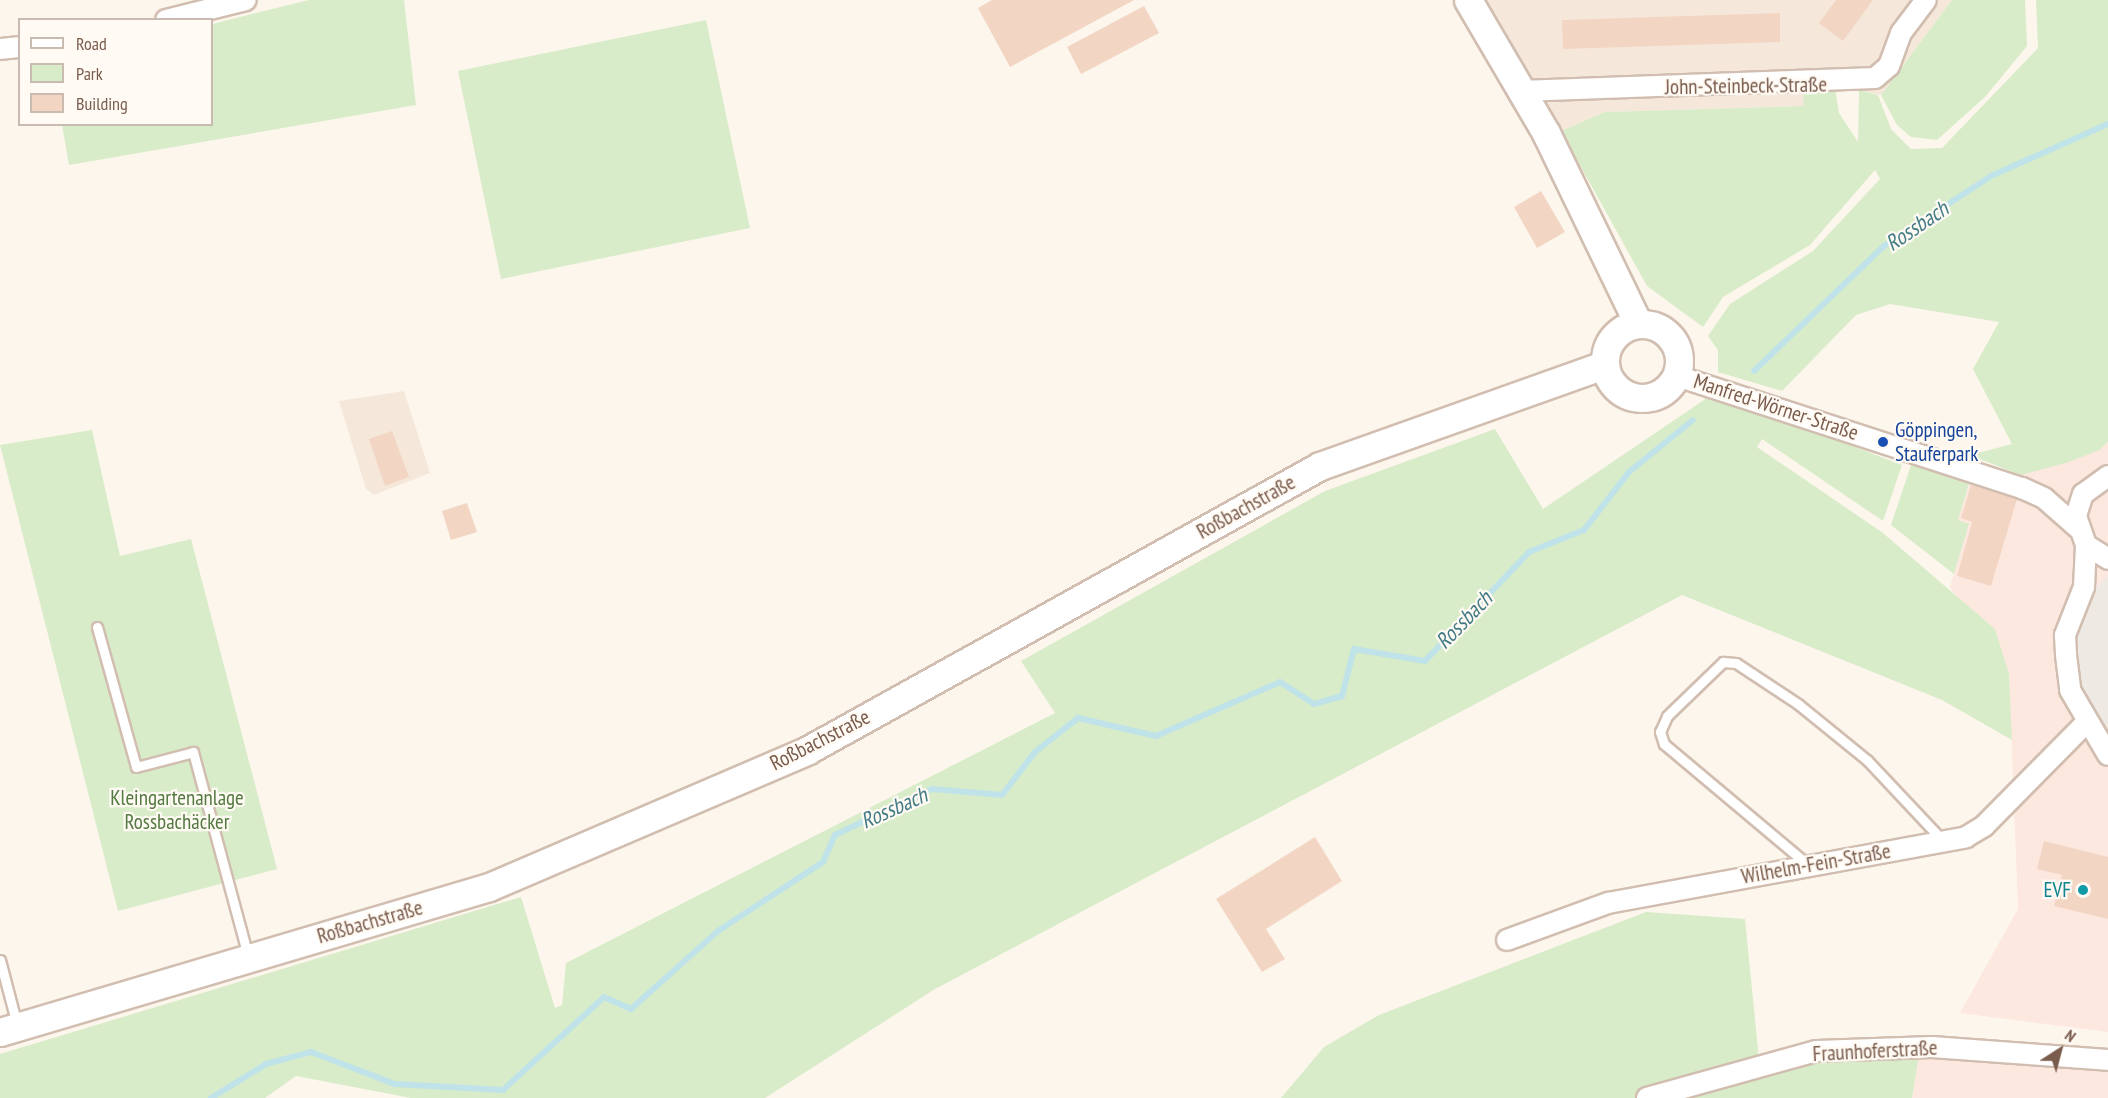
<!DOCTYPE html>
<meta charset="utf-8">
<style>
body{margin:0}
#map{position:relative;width:2108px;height:1098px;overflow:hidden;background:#fdf6ec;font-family:"PT Sans Narrow",sans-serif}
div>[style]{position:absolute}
.residential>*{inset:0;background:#f5e8da}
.commercial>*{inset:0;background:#fde8e0}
.industrial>*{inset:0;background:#efe9e4}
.green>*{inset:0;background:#d8ecc9}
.stream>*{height:6px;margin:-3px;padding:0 3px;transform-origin:3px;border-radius:3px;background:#bfe3e8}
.building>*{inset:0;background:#f3d5c3}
.roads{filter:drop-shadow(2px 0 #d1beb0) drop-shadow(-2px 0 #d1beb0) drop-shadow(0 2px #d1beb0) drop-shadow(0 -2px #d1beb0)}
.lane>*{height:9px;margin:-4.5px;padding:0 4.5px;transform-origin:4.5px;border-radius:4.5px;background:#fff}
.street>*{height:20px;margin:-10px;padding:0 10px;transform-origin:10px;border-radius:10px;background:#fff}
.secondary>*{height:27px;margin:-13.5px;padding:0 13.5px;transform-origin:13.5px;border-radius:13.5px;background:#fff}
.secondary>.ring{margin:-13.5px;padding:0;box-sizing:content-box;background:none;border:27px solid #fff;border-radius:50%}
.dots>*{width:16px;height:16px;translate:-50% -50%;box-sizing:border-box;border:3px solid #fffaf3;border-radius:50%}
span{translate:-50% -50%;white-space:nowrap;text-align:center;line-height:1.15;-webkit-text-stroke:4.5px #fffaf3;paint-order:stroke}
.street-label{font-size:21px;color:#7a5c4d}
.transit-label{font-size:21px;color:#164399}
.left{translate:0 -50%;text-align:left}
.park-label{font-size:21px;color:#537a41}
.culture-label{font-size:21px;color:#0d838f}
.right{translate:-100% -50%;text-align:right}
.water-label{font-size:22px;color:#437c86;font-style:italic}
.legend{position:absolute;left:18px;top:18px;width:195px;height:108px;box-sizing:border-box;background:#fffaf3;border:2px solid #cabbb1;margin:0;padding:8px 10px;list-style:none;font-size:18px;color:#7a5c4d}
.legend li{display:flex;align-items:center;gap:12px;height:30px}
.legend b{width:30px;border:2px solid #cabbb1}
.north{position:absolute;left:2030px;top:1020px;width:60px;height:60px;-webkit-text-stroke:4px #fffaf3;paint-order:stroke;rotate:36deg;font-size:16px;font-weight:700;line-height:24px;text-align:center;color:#7a5c4d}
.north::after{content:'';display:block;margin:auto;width:21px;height:27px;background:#7a5c4d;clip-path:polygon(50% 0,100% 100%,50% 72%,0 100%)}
</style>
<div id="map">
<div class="residential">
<i style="clip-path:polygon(1487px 0,1952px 0,1881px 95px,1848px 88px,1803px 92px,1805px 106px,1605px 112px,1561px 131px)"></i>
<i style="clip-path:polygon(404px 391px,430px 473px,374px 495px,366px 489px,339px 401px)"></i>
</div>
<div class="commercial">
<i style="clip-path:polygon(2108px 441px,2108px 576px,2093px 590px,2108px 740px,2108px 1032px,1960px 1013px,2018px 909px,2009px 674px,1950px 587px,1968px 524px,1958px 520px,1970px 481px,2013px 495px,2021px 475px,2100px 450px)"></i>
<i style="clip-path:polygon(1919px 1055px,2108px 1060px,2108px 1098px,1912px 1098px)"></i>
</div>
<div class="industrial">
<i style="clip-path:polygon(2108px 576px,2108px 740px,2086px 704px,2076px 670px,2075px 630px,2093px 590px)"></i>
</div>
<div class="green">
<i style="clip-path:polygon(309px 0,404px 0,416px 105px,69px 165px,62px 125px,212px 124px,212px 24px)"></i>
<i style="clip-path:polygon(1952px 0,2025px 0,2027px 46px,1985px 97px,1937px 140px,1911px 137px,1897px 125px,1881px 95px)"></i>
<i style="clip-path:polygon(2036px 0,2108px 0,2108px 441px,2100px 450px,2066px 463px,2021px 475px,1956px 450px,1978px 453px,2012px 444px,1973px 369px,1999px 322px,1890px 304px,1856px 315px,1782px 391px,1718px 372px,1718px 350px,1708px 336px,1730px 304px,1813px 251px,1880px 179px,1875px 170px,1810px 245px,1723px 297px,1703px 327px,1647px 286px,1561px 131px,1605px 112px,1804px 106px,1803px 93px,1835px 89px,1839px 113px,1858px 142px,1859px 90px,1878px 95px,1891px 129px,1911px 149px,1942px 148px,2038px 48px)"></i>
<i style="clip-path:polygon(706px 20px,750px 228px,501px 279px,458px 71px)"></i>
<i style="clip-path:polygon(1708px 391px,1902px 465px,1883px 521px,1762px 439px,1757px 447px,1883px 533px,1995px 629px,2009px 674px,2012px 740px,1942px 700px,1682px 595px,935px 989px,765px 1098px,411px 1098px,296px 1076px,265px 1098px,0 1098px,0 1054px,521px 897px,555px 1008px,562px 1005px,566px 963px,1055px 713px,1021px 661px,1325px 491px,1495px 429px,1543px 509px,1704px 400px)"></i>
<i style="clip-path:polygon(92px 430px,120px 556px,191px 539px,277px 869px,118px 911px,0 445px)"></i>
<i style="clip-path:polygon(1912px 462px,1970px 481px,1958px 520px,1969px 524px,1954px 574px,1891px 525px)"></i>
<i style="clip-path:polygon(1646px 912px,1745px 919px,1761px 1079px,1821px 1062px,1919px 1055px,1912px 1098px,1281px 1098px,1324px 1047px,1379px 1015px)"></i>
</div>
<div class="stream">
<i style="left:1754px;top:371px;width:180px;rotate:-43.9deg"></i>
<i style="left:1884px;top:246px;width:128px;rotate:-33.2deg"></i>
<i style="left:1991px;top:176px;width:128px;rotate:-24deg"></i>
<i style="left:211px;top:1098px;width:65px;rotate:-31.7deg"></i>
<i style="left:266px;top:1064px;width:47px;rotate:-14.9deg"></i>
<i style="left:311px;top:1052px;width:90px;rotate:20.9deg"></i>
<i style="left:395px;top:1084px;width:108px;rotate:3.2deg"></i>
<i style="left:503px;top:1090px;width:137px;rotate:-42.6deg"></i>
<i style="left:604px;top:997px;width:30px;rotate:24deg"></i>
<i style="left:631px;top:1009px;width:117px;rotate:-41.9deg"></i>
<i style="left:718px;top:931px;width:126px;rotate:-33.3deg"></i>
<i style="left:823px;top:862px;width:30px;rotate:-66deg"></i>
<i style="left:835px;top:835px;width:107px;rotate:-25.4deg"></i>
<i style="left:932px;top:789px;width:70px;rotate:4.9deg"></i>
<i style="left:1002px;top:795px;width:54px;rotate:-52.5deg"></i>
<i style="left:1035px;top:752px;width:55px;rotate:-38.3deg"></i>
<i style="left:1078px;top:718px;width:80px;rotate:13deg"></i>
<i style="left:1156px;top:736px;width:135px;rotate:-23.5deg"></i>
<i style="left:1280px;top:682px;width:40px;rotate:32.9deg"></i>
<i style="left:1314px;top:704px;width:29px;rotate:-16deg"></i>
<i style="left:1342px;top:696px;width:49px;rotate:-75.7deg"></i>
<i style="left:1354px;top:649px;width:72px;rotate:9.6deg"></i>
<i style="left:1425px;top:661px;width:151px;rotate:-46.3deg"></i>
<i style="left:1529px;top:552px;width:59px;rotate:-21.8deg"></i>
<i style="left:1584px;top:530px;width:73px;rotate:-52.2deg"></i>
<i style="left:1629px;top:472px;width:82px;rotate:-39.1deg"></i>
</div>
<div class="building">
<i style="clip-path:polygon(992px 0,1134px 0,1010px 67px,978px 8px)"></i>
<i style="clip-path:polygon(1836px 0,1873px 0,1843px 41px,1819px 23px)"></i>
<i style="clip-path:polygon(1144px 6px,1159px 33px,1081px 74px,1067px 47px)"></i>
<i style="clip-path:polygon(1780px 13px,1780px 42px,1563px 49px,1562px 20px)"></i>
<i style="clip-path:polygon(1541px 191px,1565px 232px,1537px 248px,1514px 207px)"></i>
<i style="clip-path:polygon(392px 431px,409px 477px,385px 486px,369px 439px)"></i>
<i style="clip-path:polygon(1971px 485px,2017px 499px,1991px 586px,1957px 576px,1972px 522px,1961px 518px)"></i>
<i style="clip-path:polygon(467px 503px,477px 532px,451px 540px,442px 511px)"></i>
<i style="clip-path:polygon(1315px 837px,1342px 881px,1266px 929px,1285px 959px,1262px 972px,1216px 899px)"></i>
<i style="clip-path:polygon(2044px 841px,2108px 857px,2108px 919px,2054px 906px,2062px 875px,2037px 869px)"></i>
</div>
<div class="roads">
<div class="lane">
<i style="left:97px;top:627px;width:145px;rotate:74.4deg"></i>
<i style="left:136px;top:767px;width:59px;rotate:-14.7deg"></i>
<i style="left:193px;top:752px;width:211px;rotate:74.9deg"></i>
<i style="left:1807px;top:864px;width:187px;rotate:-140deg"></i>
<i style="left:1664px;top:744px;width:13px;rotate:-108deg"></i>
<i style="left:1660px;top:732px;width:17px;rotate:-66deg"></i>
<i style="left:1667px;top:716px;width:78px;rotate:-44deg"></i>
<i style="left:1723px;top:662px;width:13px;rotate:4deg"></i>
<i style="left:1736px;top:663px;width:74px;rotate:33.5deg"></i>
<i style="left:1798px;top:704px;width:89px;rotate:39.1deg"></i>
<i style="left:1867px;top:760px;width:110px;rotate:46.8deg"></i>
<i style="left:0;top:960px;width:67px;rotate:75.3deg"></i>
</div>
<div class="street">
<i style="left:166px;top:20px;width:82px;rotate:-14deg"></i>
<i style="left:0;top:49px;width:20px;rotate:-6deg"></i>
<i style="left:1521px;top:91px;width:354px;rotate:-2.1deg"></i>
<i style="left:1875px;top:78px;width:18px;rotate:-41deg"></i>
<i style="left:1889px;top:66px;width:35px;rotate:-70deg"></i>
<i style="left:1901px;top:33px;width:41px;rotate:-52.9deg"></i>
<i style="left:1677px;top:376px;width:363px;rotate:18deg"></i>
<i style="left:2022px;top:488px;width:24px;rotate:24deg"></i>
<i style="left:2044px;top:498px;width:45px;rotate:41.4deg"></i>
<i style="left:2108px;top:476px;width:31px;rotate:144deg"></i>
<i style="left:2083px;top:494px;width:23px;rotate:108deg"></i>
<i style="left:2076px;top:516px;width:31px;rotate:71deg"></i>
<i style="left:2086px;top:545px;width:26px;rotate:32deg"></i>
<i style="left:2086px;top:545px;width:42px;rotate:92.7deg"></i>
<i style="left:2084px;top:587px;width:52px;rotate:111.6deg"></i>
<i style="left:2065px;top:635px;width:20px;rotate:87deg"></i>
<i style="left:2066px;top:655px;width:35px;rotate:83deg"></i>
<i style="left:2070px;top:690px;width:75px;rotate:59.7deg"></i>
<i style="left:1507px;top:940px;width:108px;rotate:-20.1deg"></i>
<i style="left:1608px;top:903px;width:364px;rotate:-10.4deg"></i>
<i style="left:1966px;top:837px;width:21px;rotate:-31deg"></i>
<i style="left:1984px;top:826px;width:145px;rotate:-45.3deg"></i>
<i style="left:1647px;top:1098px;width:176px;rotate:-15.5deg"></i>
<i style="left:1817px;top:1051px;width:115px;rotate:-2deg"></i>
<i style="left:1932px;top:1047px;width:176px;rotate:4.2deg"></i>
</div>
<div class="secondary">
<i style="left:1468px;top:0;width:154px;rotate:59.6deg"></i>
<i style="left:1546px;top:133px;width:211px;rotate:64.2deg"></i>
<i class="ring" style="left:1605px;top:324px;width:47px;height:47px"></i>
<i style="left:0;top:1032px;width:510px;rotate:-16.52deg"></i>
<i style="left:489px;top:887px;width:347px;rotate:-23.2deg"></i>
<i style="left:808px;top:750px;width:585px;rotate:-29.02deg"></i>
<i style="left:1320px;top:466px;width:301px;rotate:-19.6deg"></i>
</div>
</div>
<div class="dots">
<i style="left:1883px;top:442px;background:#1a4fb4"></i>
<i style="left:2083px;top:890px;background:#0f9aa8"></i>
</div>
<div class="street-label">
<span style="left:1746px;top:86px;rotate:-1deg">John-Steinbeck-Straße</span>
<span style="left:1776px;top:407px;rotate:18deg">Manfred-Wörner-Straße</span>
<span style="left:1246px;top:507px;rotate:-29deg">Roßbachstraße</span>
<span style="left:820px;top:740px;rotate:-27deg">Roßbachstraße</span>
<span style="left:1816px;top:864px;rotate:-10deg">Wilhelm-Fein-Straße</span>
<span style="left:370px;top:922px;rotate:-16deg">Roßbachstraße</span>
<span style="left:1875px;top:1051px;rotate:-3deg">Fraunhoferstraße</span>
</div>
<div class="transit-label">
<span class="left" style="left:1895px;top:442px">Göppingen,<br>Stauferpark</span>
</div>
<div class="park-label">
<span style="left:177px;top:810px">Kleingartenanlage<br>Rossbachäcker</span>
</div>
<div class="culture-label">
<span class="right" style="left:2071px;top:890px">EVF</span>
</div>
<div class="water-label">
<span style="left:1917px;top:226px;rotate:-34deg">Rossbach</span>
<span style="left:1464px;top:620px;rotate:-46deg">Rossbach</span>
<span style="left:894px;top:808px;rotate:-24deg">Rossbach</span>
</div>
<ul class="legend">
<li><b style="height:8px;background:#fff"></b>Road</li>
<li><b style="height:16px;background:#d8ecc9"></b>Park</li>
<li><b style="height:16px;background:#f3d5c3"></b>Building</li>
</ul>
<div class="north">N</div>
</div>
